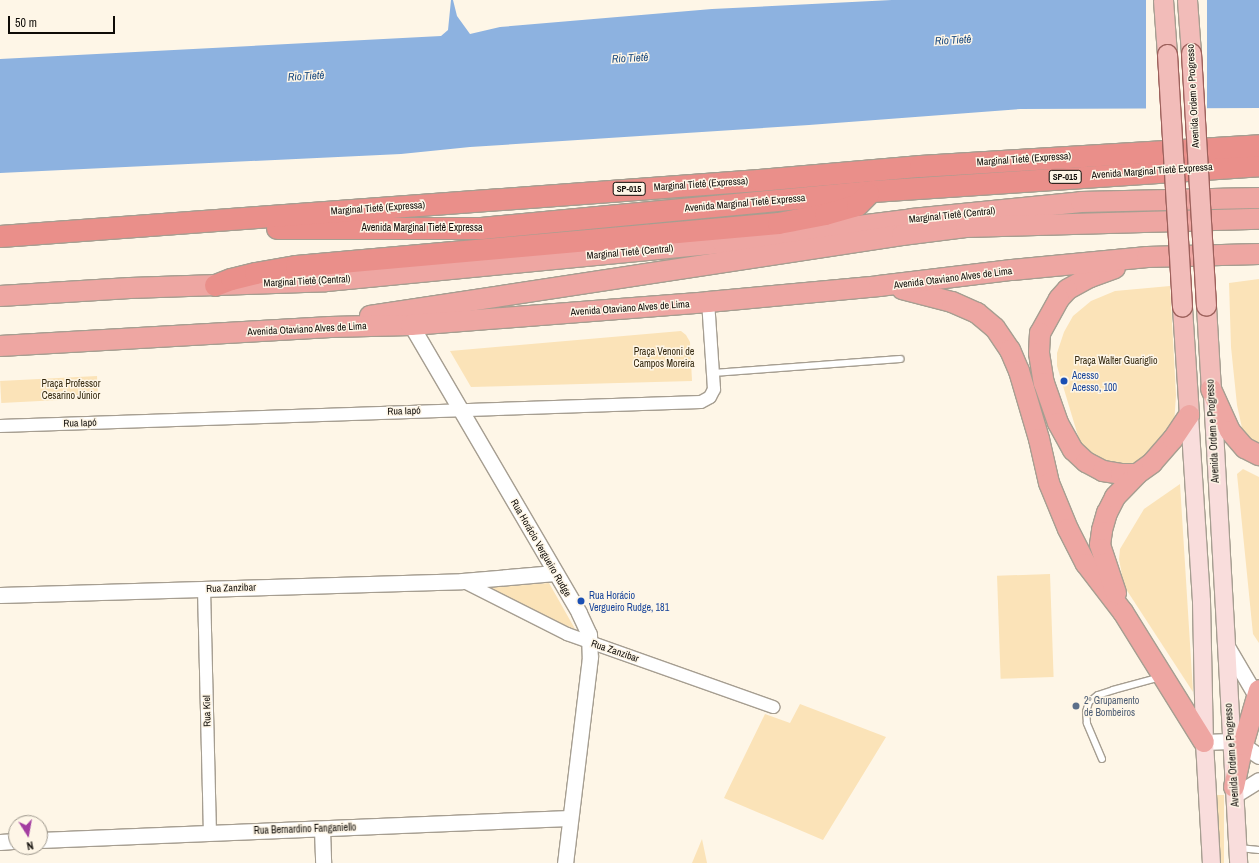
<!DOCTYPE html>
<meta charset="utf-8">
<style>
body{margin:0}
#map{position:relative;width:1259px;height:863px;overflow:hidden;background:#fef6e7;font-family:"Archivo Narrow",sans-serif}
div>[style]{position:absolute}
.green>*{inset:0;background:#fbe3b8;transform-origin:0 0}
.water>*{inset:0;background:#8db2e0}
.pier>*{inset:0;background:#fef6e7;transform-origin:0 0}
.roads{filter:drop-shadow(1px 0 #a69e91) drop-shadow(-1px 0 #a69e91) drop-shadow(0 1px #a69e91) drop-shadow(0 -1px #a69e91)}
.service>*{height:6px;margin:-3px;padding:0 3px;transform-origin:3px;border-radius:3px;background:#fff}
.minor>*{height:12px;margin:-6px;padding:0 6px;transform-origin:6px;border-radius:6px;background:#fff}
.tertiary>*{height:15px;margin:-7.5px;padding:0 7.5px;transform-origin:7.5px;border-radius:7.5px;background:#fff}
.secondary>*{height:17px;margin:-8.5px;padding:0 8.5px;transform-origin:8.5px;border-radius:8.5px;background:#f9dddc}
.primary>*{height:19px;margin:-9.5px;padding:0 9.5px;transform-origin:9.5px;border-radius:9.5px;background:#f2bcb9}
.trunk>*{height:20px;margin:-10px;padding:0 10px;transform-origin:10px;border-radius:10px;background:#eea6a2}
.motorway>*{height:21px;margin:-10.5px;padding:0 10.5px;transform-origin:10.5px;border-radius:10.5px;background:#ea8f8a}
.bridges{filter:drop-shadow(1px 0 #9d615c) drop-shadow(-1px 0 #9d615c) drop-shadow(0 1px #9d615c) drop-shadow(0 -1px #9d615c)}
.primary-bridge>*{height:19px;margin:-9.5px;padding:0 9.5px;transform-origin:9.5px;border-radius:9.5px;background:#f2bcb9}
.dots>*{width:11px;height:11px;translate:-50% -50%;box-sizing:border-box;border:2px solid #fef6e7;border-radius:50%}
span{translate:-50% -50%;white-space:nowrap;text-align:center;line-height:1.15;-webkit-text-stroke:3px #fef6e7;paint-order:stroke}
.shield-label span{padding:1px 3px;background:#fef6e7;border:1px solid;border-radius:3px;-webkit-text-stroke-width:0}
.shield-label{font-size:9px;color:#0e0b07;font-weight:700}
.street-label{font-size:10px;color:#0e0b07}
.park-label{font-size:10px;color:#34280e}
.transit-label{font-size:10px;color:#164399}
.left{translate:0 -50%;text-align:left}
.service-label{font-size:10px;color:#4e5e75}
.water-label{font-size:11px;color:#13457d;font-style:italic}
.north{position:absolute;left:8px;top:815px;width:40px;height:40px;box-sizing:border-box;background:#fef6e7;border:1px solid #9e988d;border-radius:50%;rotate:169deg;font-size:11px;font-weight:700;line-height:16px;text-align:center;color:#0e0b07}
.north::after{content:'';display:block;margin:auto;width:14px;height:18px;background:#a33da1;clip-path:polygon(50% 0,100% 100%,50% 72%,0 100%)}
.scale{position:absolute;left:8px;top:16px;width:107px;height:18px;box-sizing:border-box;border:2px solid #0e0b07;border-top:0;padding-left:5px;font-size:12px;line-height:14px;white-space:nowrap;color:#0e0b07;-webkit-text-stroke:3px #fef6e7;paint-order:stroke}
</style>
<div id="map">
<div class="green">
<div style="clip-path:polygon(1259px 279px,1259px 447px,1254px 444px,1242px 428px,1237px 405px,1231px 347px,1229px 283px)"></div>
<div style="clip-path:polygon(1170px 286px,1176px 395px,1174px 425px,1152px 460px,1113px 469px,1081px 446px,1057px 366px,1057px 353px,1064px 332px,1073px 316px,1091px 301px,1115px 291px)"></div>
<div style="clip-path:polygon(681px 331px,686px 335px,690px 342px,692px 381px,471px 387px,450px 351px)"></div>
<div style="left:97px;top:376px;width:22px;height:97px;rotate:87deg"></div>
<div style="clip-path:polygon(1243px 469px,1259px 477px,1259px 643px,1253px 634px,1237px 474px)"></div>
<div style="clip-path:polygon(1180px 484px,1193px 692px,1124px 586px,1119px 559px,1120px 549px,1144px 509px)"></div>
<div style="left:1050px;top:574px;width:103px;height:53px;rotate:88deg"></div>
<div style="clip-path:polygon(549px 583px,575px 629px,525px 610px,487px 587px)"></div>
<div style="clip-path:polygon(800px 704px,886px 737px,823px 840px,724px 798px,765px 714px,790px 723px)"></div>
<div style="left:1217px;top:795px;width:7px;height:68px"></div>
<div style="clip-path:polygon(702px 839px,707px 863px,692px 863px)"></div>
</div>
<div class="water">
<div style="clip-path:polygon(451px 0,453px 0,457px 16px,470px 34px,500px 27px,712px 9px,892px 0,1259px 0,1259px 108px,1020px 109px,809px 125px,470px 147px,401px 154px,0 173px,0 59px,441px 36px,448px 30px)"></div>
</div>
<div class="pier">
<div style="left:1146px;top:0;width:61px;height:111px"></div>
</div>
<div class="roads">
<div class="service">
<div style="left:713px;top:373px;width:188px;rotate:-4.3deg"></div>
<div style="left:1102px;top:759px;width:39px;rotate:-113deg"></div>
<div style="left:1087px;top:723px;width:11px;rotate:-95deg"></div>
<div style="left:1086px;top:712px;width:10px;rotate:-73deg"></div>
<div style="left:1089px;top:702px;width:11px;rotate:-38deg"></div>
<div style="left:1098px;top:695px;width:16px;rotate:-18deg"></div>
<div style="left:1113px;top:690px;width:50px;rotate:-15.2deg"></div>
<div style="left:1239px;top:848px;width:20px;rotate:6deg"></div>
</div>
<div class="minor">
<div style="left:0;top:426px;width:701px;rotate:-1.96deg"></div>
<div style="left:701px;top:402px;width:10px;rotate:-29deg"></div>
<div style="left:710px;top:397px;width:9px;rotate:-63deg"></div>
<div style="left:714px;top:389px;width:87px;rotate:-93.9deg"></div>
<div style="left:462px;top:581px;width:118px;rotate:26.8deg"></div>
<div style="left:567px;top:634px;width:219px;rotate:19.5deg"></div>
<div style="left:204px;top:589px;width:244px;rotate:88.6deg"></div>
</div>
<div class="tertiary">
<div style="left:411px;top:325px;width:333px;rotate:59.7deg"></div>
<div style="left:579px;top:613px;width:23px;rotate:65deg"></div>
<div style="left:589px;top:634px;width:23px;rotate:88deg"></div>
<div style="left:590px;top:657px;width:208px;rotate:96.9deg"></div>
<div style="left:0;top:595px;width:462px;rotate:-1.7deg"></div>
<div style="left:462px;top:581px;width:93px;rotate:-4.9deg"></div>
<div style="left:1225px;top:643px;width:67px;rotate:59.6deg"></div>
<div style="left:1204px;top:742px;width:27px;rotate:-2deg"></div>
<div style="left:1231px;top:741px;width:13px;rotate:18deg"></div>
<div style="left:1243px;top:745px;width:19px;rotate:35deg"></div>
<div style="left:1235px;top:795px;width:28px;rotate:-32deg"></div>
<div style="left:322px;top:829px;width:34px;rotate:88deg"></div>
<div style="left:40px;top:840px;width:530px;rotate:-2.38deg"></div>
<div style="left:0;top:842px;width:16px;rotate:-4deg"></div>
</div>
<div class="secondary">
<div style="left:1212px;top:394px;width:470px;rotate:86.8deg"></div>
<div style="left:1189px;top:415px;width:186px;rotate:86.3deg"></div>
<div style="left:1201px;top:601px;width:141px;rotate:88.8deg"></div>
<div style="left:1204px;top:742px;width:121px;rotate:86.7deg"></div>
</div>
<div class="primary">
<div style="left:1163px;top:0;width:54px;rotate:85.8deg"></div>
<div style="left:1187px;top:0;width:53px;rotate:85.7deg"></div>
<div style="left:1206px;top:306px;width:83px;rotate:86.6deg"></div>
<div style="left:1182px;top:307px;width:108px;rotate:86.3deg"></div>
</div>
<div class="trunk">
<div style="left:1115px;top:268px;width:27px;rotate:160deg"></div>
<div style="left:1090px;top:277px;width:26px;rotate:151deg"></div>
<div style="left:1067px;top:290px;width:12px;rotate:132deg"></div>
<div style="left:1059px;top:299px;width:39px;rotate:119deg"></div>
<div style="left:1040px;top:333px;width:20px;rotate:93deg"></div>
<div style="left:1039px;top:353px;width:30px;rotate:81deg"></div>
<div style="left:1044px;top:383px;width:42px;rotate:70.7deg"></div>
<div style="left:1058px;top:423px;width:31px;rotate:61deg"></div>
<div style="left:1073px;top:450px;width:18px;rotate:43deg"></div>
<div style="left:1086px;top:462px;width:19px;rotate:28deg"></div>
<div style="left:1103px;top:471px;width:18px;rotate:9deg"></div>
<div style="left:1121px;top:474px;width:16px"></div>
<div style="left:902px;top:289px;width:52px;rotate:14.6deg"></div>
<div style="left:952px;top:302px;width:27px;rotate:24deg"></div>
<div style="left:977px;top:313px;width:23px;rotate:40deg"></div>
<div style="left:995px;top:328px;width:27px;rotate:56deg"></div>
<div style="left:1010px;top:350px;width:23px;rotate:67deg"></div>
<div style="left:1019px;top:371px;width:71px;rotate:73.6deg"></div>
<div style="left:1039px;top:439px;width:45px;rotate:77.2deg"></div>
<div style="left:1049px;top:483px;width:50px;rotate:67.6deg"></div>
<div style="left:1068px;top:529px;width:39px;rotate:63deg"></div>
<div style="left:1086px;top:564px;width:61px;rotate:52.4deg"></div>
<div style="left:1123px;top:612px;width:153px;rotate:58.1deg"></div>
<div style="left:0;top:296px;width:130px;rotate:-3.5deg"></div>
<div style="left:130px;top:288px;width:196px;rotate:-2deg"></div>
<div style="left:326px;top:281px;width:399px;rotate:-5.5deg"></div>
<div style="left:723px;top:243px;width:191px;rotate:-7.2deg"></div>
<div style="left:912px;top:219px;width:170px;rotate:-5.7deg"></div>
<div style="left:1081px;top:202px;width:178px;rotate:-1.3deg"></div>
<div style="left:370px;top:316px;width:538px;rotate:-8.66deg"></div>
<div style="left:902px;top:235px;width:64px;rotate:-7.1deg"></div>
<div style="left:966px;top:227px;width:293px;rotate:-1.6deg"></div>
<div style="left:0;top:346px;width:331px;rotate:-3.3deg"></div>
<div style="left:330px;top:327px;width:81px;rotate:-1.4deg"></div>
<div style="left:411px;top:325px;width:298px;rotate:-4.4deg"></div>
<div style="left:708px;top:302px;width:172px;rotate:-5.3deg"></div>
<div style="left:879px;top:286px;width:134px;rotate:-6.9deg"></div>
<div style="left:1012px;top:270px;width:136px;rotate:-5.5deg"></div>
<div style="left:1147px;top:257px;width:112px;rotate:-1.5deg"></div>
<div style="left:1211px;top:389px;width:46px;rotate:65.7deg"></div>
<div style="left:1230px;top:431px;width:23px;rotate:49deg"></div>
<div style="left:1245px;top:448px;width:16px;rotate:27deg"></div>
<div style="left:1116px;top:593px;width:51px;rotate:-108.4deg"></div>
<div style="left:1100px;top:545px;width:15px;rotate:-82deg"></div>
<div style="left:1102px;top:530px;width:18px;rotate:-74deg"></div>
<div style="left:1107px;top:513px;width:18px;rotate:-63deg"></div>
<div style="left:1115px;top:497px;width:32px;rotate:-46deg"></div>
<div style="left:1137px;top:474px;width:19px;rotate:-36deg"></div>
<div style="left:1152px;top:463px;width:32px;rotate:-49deg"></div>
<div style="left:1173px;top:439px;width:29px;rotate:-56deg"></div>
<div style="left:1234px;top:787px;width:43px;rotate:-77.9deg"></div>
<div style="left:1243px;top:745px;width:57px;rotate:-73.8deg"></div>
</div>
<div class="motorway">
<div style="left:277px;top:228px;width:204px"></div>
<div style="left:481px;top:228px;width:393px;rotate:-5.4deg"></div>
<div style="left:872px;top:191px;width:388px;rotate:-3.8deg"></div>
<div style="left:0;top:236px;width:761px;rotate:-4.22deg"></div>
<div style="left:759px;top:180px;width:162px;rotate:-5deg"></div>
<div style="left:920px;top:166px;width:340px;rotate:-3.5deg"></div>
<div style="left:215px;top:285px;width:17px;rotate:-21deg"></div>
<div style="left:231px;top:279px;width:25px;rotate:-14deg"></div>
<div style="left:255px;top:273px;width:42px;rotate:-9.7deg"></div>
<div style="left:296px;top:266px;width:484px;rotate:-5.1deg"></div>
<div style="left:778px;top:223px;width:48px;rotate:-10.8deg"></div>
<div style="left:825px;top:214px;width:33px;rotate:-16deg"></div>
<div style="left:857px;top:205px;width:16px;rotate:-45deg"></div>
</div>
</div>
<div class="bridges">
<div class="primary-bridge">
<div style="left:1191px;top:53px;width:253px;rotate:86.6deg"></div>
<div style="left:1167px;top:54px;width:253px;rotate:86.6deg"></div>
</div>
</div>
<div class="dots">
<div style="left:1064px;top:381px;background:#1a4fb4"></div>
<div style="left:581px;top:601px;background:#1a4fb4"></div>
<div style="left:1076px;top:706px;background:#5c6f8a"></div>
</div>
<div class="shield-label">
<span style="left:1065px;top:177px">SP-015</span>
<span style="left:629px;top:189px">SP-015</span>
</div>
<div class="street-label">
<span style="left:1193px;top:96px;rotate:-93deg">Avenida Ordem e Progresso</span>
<span style="left:1024px;top:159px;rotate:-4deg">Marginal Tietê (Expressa)</span>
<span style="left:1152px;top:171px;rotate:-4deg">Avenida Marginal Tietê Expressa</span>
<span style="left:701px;top:184px;rotate:-4deg">Marginal Tietê (Expressa)</span>
<span style="left:745px;top:203px;rotate:-5deg">Avenida Marginal Tietê Expressa</span>
<span style="left:378px;top:208px;rotate:-4deg">Marginal Tietê (Expressa)</span>
<span style="left:952px;top:215px;rotate:-6deg">Marginal Tietê (Central)</span>
<span style="left:422px;top:228px">Avenida Marginal Tietê Expressa</span>
<span style="left:630px;top:252px;rotate:-5deg">Marginal Tietê (Central)</span>
<span style="left:953px;top:278px;rotate:-7deg">Avenida Otaviano Alves de Lima</span>
<span style="left:307px;top:281px;rotate:-3deg">Marginal Tietê (Central)</span>
<span style="left:630px;top:308px;rotate:-4deg">Avenida Otaviano Alves de Lima</span>
<span style="left:307px;top:329px;rotate:-3deg">Avenida Otaviano Alves de Lima</span>
<span style="left:404px;top:411px;rotate:-2deg">Rua Iapó</span>
<span style="left:80px;top:423px;rotate:-2deg">Rua Iapó</span>
<span style="left:1213px;top:431px;rotate:-93deg">Avenida Ordem e Progresso</span>
<span style="left:541px;top:548px;rotate:60deg">Rua Horácio Vergueiro Rudge</span>
<span style="left:231px;top:588px;rotate:-2deg">Rua Zanzibar</span>
<span style="left:615px;top:651px;rotate:19deg">Rua Zanzibar</span>
<span style="left:207px;top:711px;rotate:-91deg">Rua Kiel</span>
<span style="left:1232px;top:755px;rotate:-94deg">Avenida Ordem e Progresso</span>
<span style="left:305px;top:829px;rotate:-2deg">Rua Bernardino Fanganiello</span>
</div>
<div class="park-label">
<span style="left:664px;top:357px">Praça Venoni de<br>Campos Moreira</span>
<span style="left:1116px;top:361px">Praça Walter Guariglio</span>
<span style="left:71px;top:389px">Praça Professor<br>Cesarino Júnior</span>
</div>
<div class="transit-label">
<span class="left" style="left:1072px;top:381px">Acesso<br>Acesso, 100</span>
<span class="left" style="left:589px;top:601px">Rua Horácio<br>Vergueiro Rudge, 181</span>
</div>
<div class="service-label">
<span class="left" style="left:1084px;top:706px">2º Grupamento<br>de Bombeiros</span>
</div>
<div class="water-label">
<span style="left:953px;top:40px;rotate:-3deg">Rio Tietê</span>
<span style="left:630px;top:58px;rotate:-3deg">Rio Tietê</span>
<span style="left:306px;top:76px;rotate:-3deg">Rio Tietê</span>
</div>
<div class="north">N</div>
<div class="scale">50 m</div>
</div>
